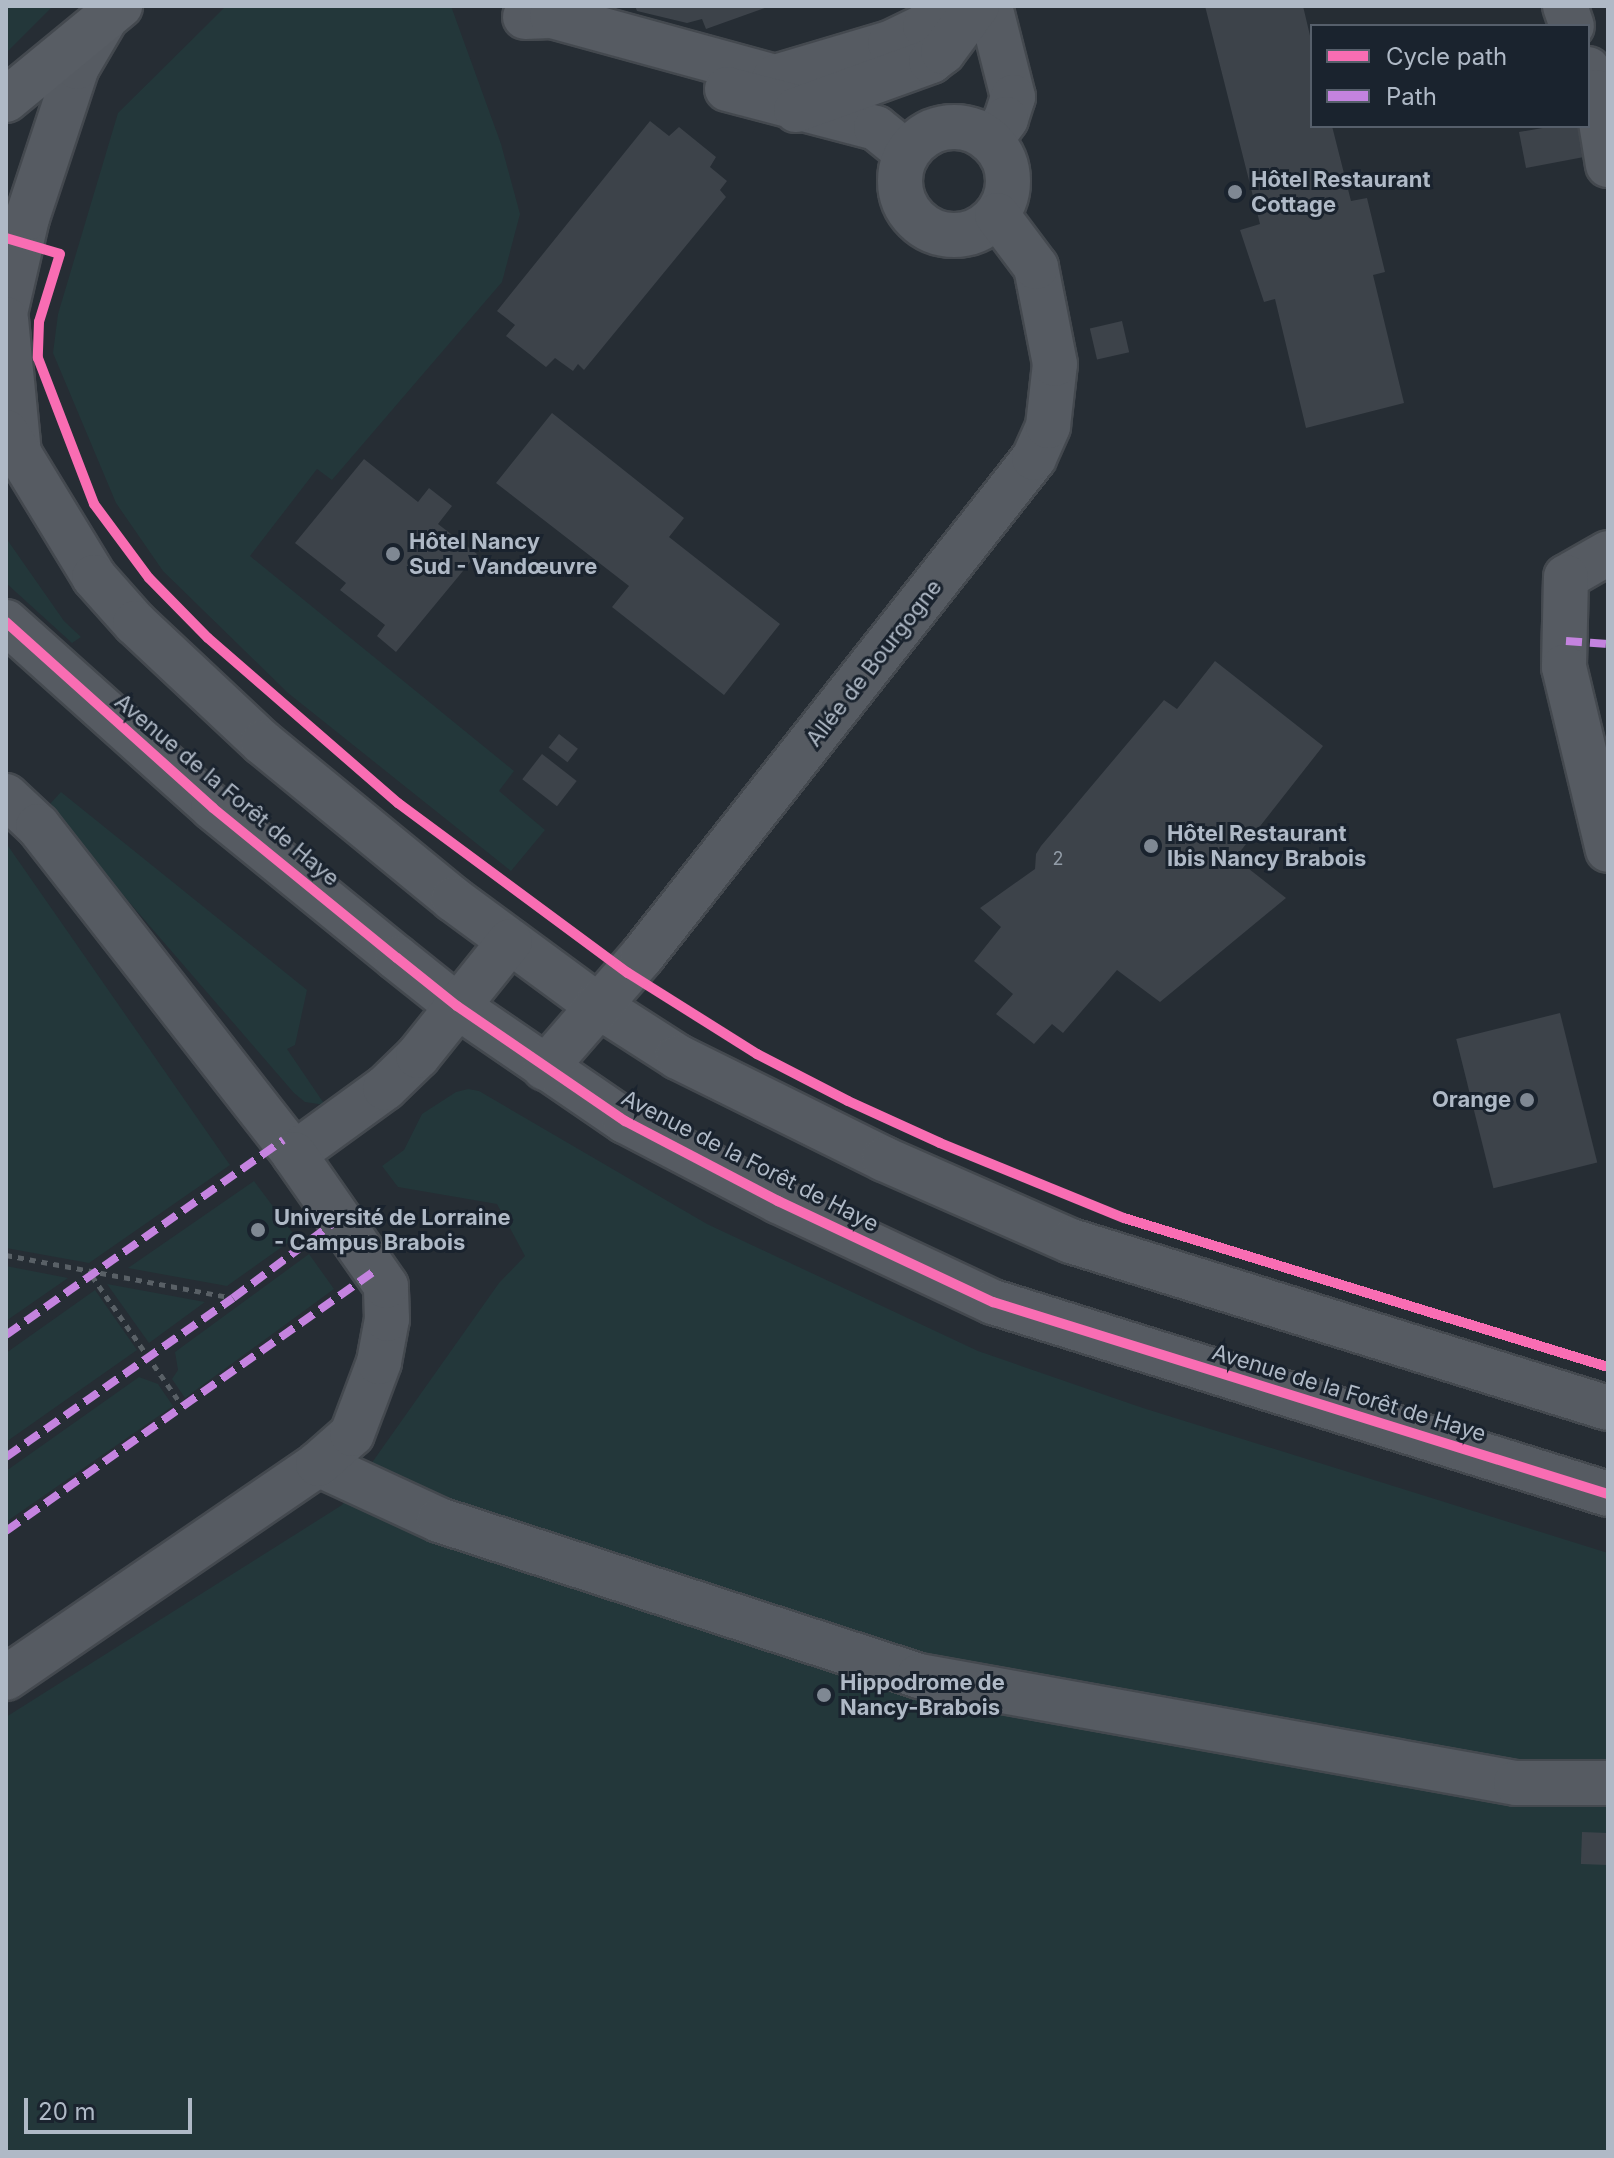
<!DOCTYPE html>
<meta charset="utf-8">
<style>
body{margin:0}
#map{position:relative;width:1614px;height:2158px;overflow:hidden;background:#262d34;font-family:Inter,sans-serif}
div>[style]{position:absolute}
.green>*{inset:0;background:#23373a}
.building>*{inset:0;background:#3d434a;transform-origin:0 0}
.path>*{height:5px;margin-top:-2.5px;transform-origin:0;background:repeating-linear-gradient(90deg,#596066 0 6px,transparent 0 12px)}
.roads{filter:drop-shadow(2px 0 #44494f) drop-shadow(-2px 0 #44494f) drop-shadow(0 2px #44494f) drop-shadow(0 -2px #44494f)}
.minor>*{height:44px;margin:-22px;padding:0 22px;transform-origin:22px;border-radius:22px;background:#565b62}
.minor>.ring{margin:-22px;padding:0;box-sizing:content-box;background:none;border:44px solid #565b62;border-radius:50%}
.major>*{height:44px;margin:-22px;padding:0 22px;transform-origin:22px;border-radius:22px;background:#585d64}
.quiet>*{height:8px;margin-top:-4px;transform-origin:0;background:repeating-linear-gradient(90deg,#c483df 0 16px,transparent 0 24px)}
.cycleway>*{height:10px;margin:-5px;padding:0 5px;transform-origin:5px;border-radius:5px;background:#f96db3}
.dots>*{width:22px;height:22px;translate:-50% -50%;box-sizing:border-box;border:4px solid #1a232e;border-radius:50%}
span{translate:-50% -50%;white-space:nowrap;text-align:center;line-height:1.15;-webkit-text-stroke:6px #1a232e;paint-order:stroke}
.number-label{font-size:18px;color:#929ca7}
.number-label span{-webkit-text-stroke-width:0}
.poi-label{font-size:22px;color:#afb9c6;font-weight:700}
.left{translate:0 -50%;text-align:left}
.right{translate:-100% -50%;text-align:right}
.street-label{font-size:22px;color:#afb9c6}
.frame{position:absolute;inset:0;border:8px solid #afb9c6;pointer-events:none}
.legend{position:absolute;left:1310px;top:24px;width:280px;height:104px;box-sizing:border-box;background:#1a232e;border:2px solid #565f6b;margin:0;padding:10px 14px;list-style:none;font-size:24px;color:#afb9c6}
.legend li{display:flex;align-items:center;gap:16px;height:40px}
.legend b{width:40px;border:2px solid #565f6b}
.scale{position:absolute;left:24px;top:2098px;width:168px;height:36px;box-sizing:border-box;border:4px solid #afb9c6;border-top:0;padding-left:10px;font-size:24px;line-height:28px;white-space:nowrap;color:#afb9c6;-webkit-text-stroke:6px #1a232e;paint-order:stroke}
</style>
<div id="map">
<div class="green">
<div style="clip-path:polygon(6px 6px,53px 6px,6px 53px)"></div>
<div style="clip-path:polygon(226px 6px,451px 6px,501px 144px,520px 214px,502px 282px,332px 480px,317px 469px,250px 556px,514px 771px,499px 791px,545px 830px,511px 871px,288px 693px,163px 571px,116px 503px,53px 353px,58px 314px,118px 113px)"></div>
<div style="clip-path:polygon(6px 538px,64px 621px,81px 637px,72px 643px,6px 583px)"></div>
<div style="clip-path:polygon(61px 792px,307px 990px,295px 1045px,287px 1049px,325px 1105px,305px 1102px,294px 1093px,47px 807px)"></div>
<div style="clip-path:polygon(6px 843px,230px 1165px,89px 1263px,6px 1248px)"></div>
<div style="clip-path:polygon(468px 1089px,479px 1091px,707px 1224px,978px 1351px,1143px 1408px,1608px 1553px,1608px 2152px,6px 2152px,6px 1717px,342px 1505px,499px 1283px,525px 1256px,497px 1204px,398px 1187px,382px 1166px,404px 1150px,422px 1114px,456px 1092px)"></div>
<div style="clip-path:polygon(254px 1181px,296px 1237px,227px 1286px,128px 1268px)"></div>
<div style="clip-path:polygon(309px 1254px,334px 1289px,185px 1398px,172px 1379px,178px 1370px,175px 1352px)"></div>
<div style="clip-path:polygon(6px 1266px,68px 1278px,6px 1321px)"></div>
<div style="clip-path:polygon(107px 1284px,205px 1302px,149px 1343px)"></div>
<div style="clip-path:polygon(95px 1290px,137px 1350px,6px 1442px,6px 1353px)"></div>
<div style="clip-path:polygon(139px 1377px,158px 1384px,173px 1406px,6px 1522px,6px 1471px)"></div>
</div>
<div class="building">
<div style="clip-path:polygon(635px 6px,770px 6px,706px 29px,702px 19px,687px 23px,637px 11px)"></div>
<div style="clip-path:polygon(1205px 6px,1303px 6px,1312px 44px,1312px 126px,1332px 126px,1351px 201px,1367px 198px,1385px 272px,1373px 275px,1404px 403px,1306px 428px,1275px 299px,1264px 302px,1240px 230px,1260px 224px)"></div>
<div style="clip-path:polygon(650px 121px,669px 136px,679px 127px,716px 157px,710px 167px,727px 181px,720px 190px,726px 197px,584px 370px,578px 364px,573px 371px,555px 358px,546px 367px,506px 336px,515px 325px,497px 311px)"></div>
<div style="clip-path:polygon(1554px 126px,1578px 126px,1584px 157px,1526px 168px,1519px 132px)"></div>
<div style="left:1122px;top:321px;width:32px;height:33px;rotate:77deg"></div>
<div style="clip-path:polygon(552px 413px,684px 518px,669px 537px,780px 624px,724px 695px,612px 607px,629px 586px,496px 483px)"></div>
<div style="clip-path:polygon(364px 459px,418px 502px,429px 488px,452px 506px,438px 524px,477px 554px,396px 652px,377px 636px,385px 625px,340px 590px,346px 583px,295px 543px)"></div>
<div style="clip-path:polygon(1215px 661px,1323px 746px,1235px 858px,1286px 898px,1160px 1002px,1117px 970px,1063px 1033px,1052px 1024px,1034px 1044px,996px 1014px,1013px 994px,974px 961px,1001px 927px,980px 908px,1035px 869px,1036px 854px,1041px 846px,1164px 700px,1177px 709px)"></div>
<div style="left:559px;top:734px;width:24px;height:17px;rotate:38deg"></div>
<div style="left:542px;top:754px;width:44px;height:32px;rotate:38deg"></div>
<div style="left:1560px;top:1013px;width:154px;height:107px;rotate:76deg"></div>
<div style="left:1582px;top:1832px;width:26px;height:32px;rotate:2deg"></div>
</div>
<div class="path">
<div style="left:6px;top:1255px;width:231px;rotate:10.7deg"></div>
<div style="left:92px;top:1276px;width:152px;rotate:55.2deg"></div>
</div>
<div class="roads">
<div class="minor">
<div style="left:990px;top:6px;width:94px;rotate:75.8deg"></div>
<div style="left:1013px;top:97px;width:23px;rotate:108deg"></div>
<div style="left:1006px;top:119px;width:27px;rotate:126deg"></div>
<div style="left:1565px;top:6px;width:21px;rotate:71deg"></div>
<div style="left:525px;top:17px;width:27px;rotate:-2deg"></div>
<div style="left:552px;top:16px;width:231px;rotate:15.3deg"></div>
<div style="left:775px;top:77px;width:120px;rotate:-16.5deg"></div>
<div style="left:890px;top:43px;width:39px;rotate:-26deg"></div>
<div style="left:925px;top:26px;width:27px;rotate:-48deg"></div>
<div style="left:1588px;top:69px;width:24px;rotate:71deg"></div>
<div style="left:1596px;top:92px;width:74px;rotate:80.7deg"></div>
<div style="left:727px;top:89px;width:154px;rotate:14.7deg"></div>
<div style="left:876px;top:128px;width:40px;rotate:39deg"></div>
<div style="left:796px;top:110px;width:144px;rotate:-19.9deg"></div>
<div style="left:931px;top:61px;width:15px;rotate:-37deg"></div>
<div style="left:943px;top:52px;width:57px;rotate:-53.5deg"></div>
<div class="ring" style="left:900px;top:127px;width:64px;height:64px"></div>
<div style="left:6px;top:309px;width:93px;rotate:-77deg"></div>
<div style="left:27px;top:218px;width:159px;rotate:-71.7deg"></div>
<div style="left:77px;top:67px;width:53px;rotate:-59.6deg"></div>
<div style="left:6px;top:319px;width:137px;rotate:84.5deg"></div>
<div style="left:6px;top:432px;width:170px;rotate:58.7deg"></div>
<div style="left:94px;top:577px;width:62px;rotate:48.3deg"></div>
<div style="left:135px;top:623px;width:175px;rotate:43.2deg"></div>
<div style="left:263px;top:743px;width:246px;rotate:39.4deg"></div>
<div style="left:453px;top:899px;width:179px;rotate:36.4deg"></div>
<div style="left:597px;top:1005px;width:96px;rotate:32.7deg"></div>
<div style="left:678px;top:1057px;width:230px;rotate:26.3deg"></div>
<div style="left:884px;top:1159px;width:204px;rotate:23.7deg"></div>
<div style="left:1071px;top:1241px;width:562px;rotate:17.28deg"></div>
<div style="left:1608px;top:553px;width:48px;rotate:150.3deg"></div>
<div style="left:1566px;top:577px;width:90px;rotate:91.3deg"></div>
<div style="left:1564px;top:667px;width:188px;rotate:76.5deg"></div>
<div style="left:6px;top:622px;width:278px;rotate:41.9deg"></div>
<div style="left:213px;top:808px;width:237px;rotate:39.2deg"></div>
<div style="left:397px;top:958px;width:77px;rotate:38.7deg"></div>
<div style="left:457px;top:1006px;width:204px;rotate:34.4deg"></div>
<div style="left:625px;top:1121px;width:173px;rotate:27.6deg"></div>
<div style="left:778px;top:1201px;width:238px;rotate:25.2deg"></div>
<div style="left:993px;top:1302px;width:644px;rotate:17.34deg"></div>
<div style="left:6px;top:796px;width:44px;rotate:43.2deg"></div>
<div style="left:38px;top:826px;width:416px;rotate:52deg"></div>
<div style="left:294px;top:1154px;width:112px;rotate:-36deg"></div>
<div style="left:385px;top:1088px;width:46px;rotate:-44.1deg"></div>
<div style="left:418px;top:1056px;width:147px;rotate:-51.3deg"></div>
<div style="left:545px;top:1068px;width:148px;rotate:-49.1deg"></div>
<div style="left:642px;top:956px;width:634px;rotate:-51.79deg"></div>
<div style="left:1034px;top:458px;width:35px;rotate:-66deg"></div>
<div style="left:1048px;top:426px;width:62px;rotate:-83.6deg"></div>
<div style="left:1055px;top:364px;width:99px;rotate:-101.1deg"></div>
<div style="left:1036px;top:267px;width:65px;rotate:-126.9deg"></div>
<div style="left:318px;top:1464px;width:133px;rotate:24.8deg"></div>
<div style="left:439px;top:1520px;width:505px;rotate:18deg"></div>
<div style="left:919px;top:1676px;width:607px;rotate:10.16deg"></div>
<div style="left:1516px;top:1783px;width:92px"></div>
<div style="left:6px;top:1678px;width:378px;rotate:-34.4deg"></div>
<div style="left:318px;top:1464px;width:45px;rotate:-41.4deg"></div>
<div style="left:352px;top:1434px;width:77px;rotate:-69.4deg"></div>
<div style="left:379px;top:1362px;width:44px;rotate:-79.5deg"></div>
<div style="left:387px;top:1319px;width:33px;rotate:-92deg"></div>
<div style="left:386px;top:1286px;width:161px;rotate:-124.9deg"></div>
</div>
<div class="major">
<div style="left:6px;top:100px;width:148px;rotate:-39.5deg"></div>
</div>
</div>
<div class="quiet">
<div style="left:1566px;top:641px;width:42px;rotate:4.1deg"></div>
<div style="left:6px;top:1335px;width:339px;rotate:-35.1deg"></div>
<div style="left:6px;top:1457px;width:277px;rotate:-35deg"></div>
<div style="left:233px;top:1298px;width:134px;rotate:-36.8deg"></div>
<div style="left:6px;top:1531px;width:453px;rotate:-35.2deg"></div>
</div>
<div class="cycleway">
<div style="left:6px;top:238px;width:56px;rotate:16.5deg"></div>
<div style="left:60px;top:254px;width:71px;rotate:107.2deg"></div>
<div style="left:39px;top:322px;width:36px;rotate:92deg"></div>
<div style="left:38px;top:358px;width:156px;rotate:69deg"></div>
<div style="left:94px;top:504px;width:92px;rotate:53.4deg"></div>
<div style="left:149px;top:578px;width:84px;rotate:45.5deg"></div>
<div style="left:208px;top:638px;width:252px;rotate:41deg"></div>
<div style="left:398px;top:803px;width:286px;rotate:36.5deg"></div>
<div style="left:628px;top:973px;width:152px;rotate:32.1deg"></div>
<div style="left:757px;top:1054px;width:102px;rotate:27.3deg"></div>
<div style="left:848px;top:1101px;width:101px;rotate:24.5deg"></div>
<div style="left:940px;top:1143px;width:199px;rotate:22.2deg"></div>
<div style="left:1124px;top:1218px;width:506px;rotate:17.11deg"></div>
<div style="left:6px;top:622px;width:278px;rotate:41.9deg"></div>
<div style="left:213px;top:808px;width:237px;rotate:39.2deg"></div>
<div style="left:397px;top:958px;width:77px;rotate:38.7deg"></div>
<div style="left:457px;top:1006px;width:204px;rotate:34.4deg"></div>
<div style="left:625px;top:1121px;width:173px;rotate:27.6deg"></div>
<div style="left:778px;top:1201px;width:238px;rotate:25.2deg"></div>
<div style="left:993px;top:1302px;width:644px;rotate:17.34deg"></div>
</div>
<div class="dots">
<div style="left:1235px;top:192px;background:#7f8893"></div>
<div style="left:393px;top:554px;background:#7f8893"></div>
<div style="left:1151px;top:846px;background:#7f8893"></div>
<div style="left:1527px;top:1100px;background:#7f8893"></div>
<div style="left:258px;top:1230px;background:#7f8893"></div>
<div style="left:824px;top:1695px;background:#7f8893"></div>
</div>
<div class="number-label">
<span style="left:1058px;top:859px">2</span>
</div>
<div class="poi-label">
<span class="left" style="left:1251px;top:192px">Hôtel Restaurant<br>Cottage</span>
<span class="left" style="left:409px;top:554px">Hôtel Nancy<br>Sud - Vandœuvre</span>
<span class="left" style="left:1167px;top:846px">Hôtel Restaurant<br>Ibis Nancy Brabois</span>
<span class="right" style="left:1511px;top:1100px">Orange</span>
<span class="left" style="left:274px;top:1230px">Université de Lorraine<br>- Campus Brabois</span>
<span class="left" style="left:840px;top:1695px">Hippodrome de<br>Nancy-Brabois</span>
</div>
<div class="street-label">
<span style="left:874px;top:663px;rotate:-52deg">Allée de Bourgogne</span>
<span style="left:227px;top:790px;rotate:40deg">Avenue de la Forêt de Haye</span>
<span style="left:750px;top:1161px;rotate:27deg">Avenue de la Forêt de Haye</span>
<span style="left:1349px;top:1393px;rotate:17deg">Avenue de la Forêt de Haye</span>
</div>
<div class="frame"></div>
<ul class="legend">
<li><b style="height:10px;background:#f96db3"></b>Cycle path</li>
<li><b style="height:10px;background:#c483df"></b>Path</li>
</ul>
<div class="scale">20 m</div>
</div>
